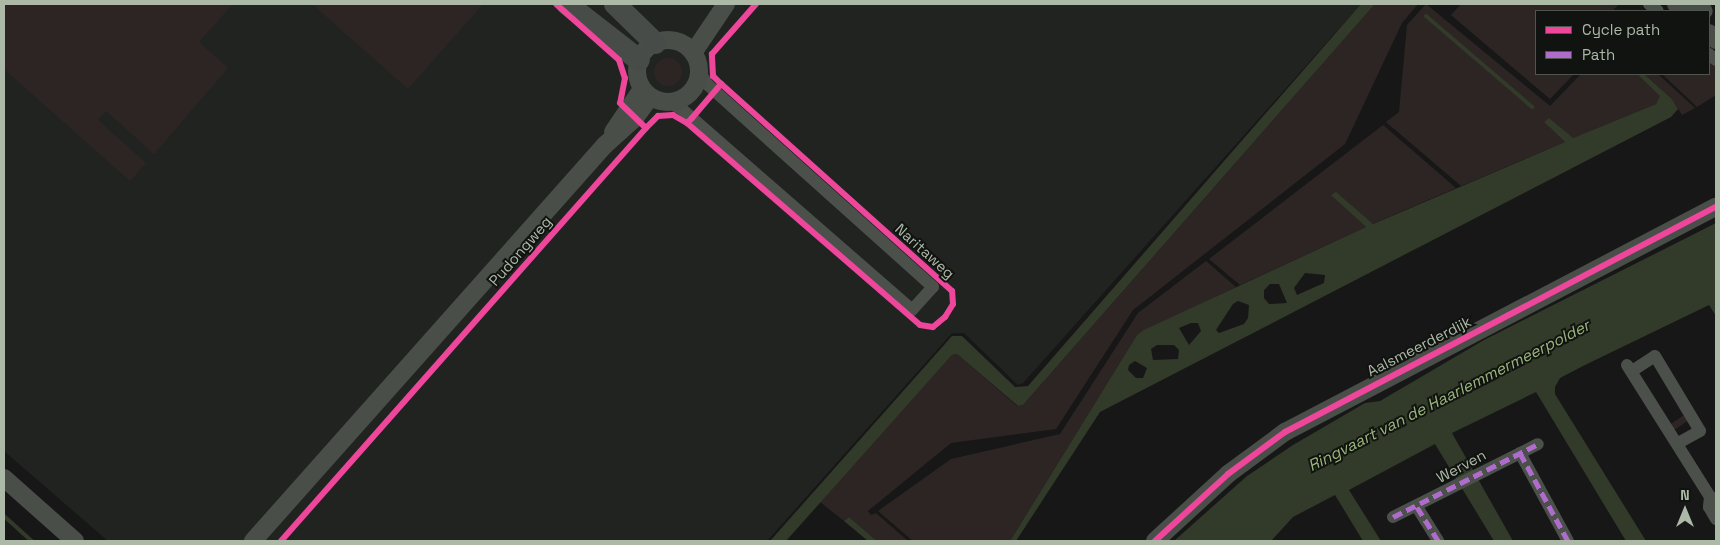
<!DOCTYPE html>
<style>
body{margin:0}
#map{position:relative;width:1720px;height:545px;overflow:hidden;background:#171717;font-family:"Space Grotesk",sans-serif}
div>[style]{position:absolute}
.built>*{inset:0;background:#212321}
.green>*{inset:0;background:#2d2523;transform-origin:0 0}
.round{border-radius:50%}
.water>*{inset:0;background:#323a29}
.stream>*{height:4px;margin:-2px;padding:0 2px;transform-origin:2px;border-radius:2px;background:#323a29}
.street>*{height:12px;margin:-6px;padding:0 6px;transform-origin:6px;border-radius:6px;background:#4c504a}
.secondary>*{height:18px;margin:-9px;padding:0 9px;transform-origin:9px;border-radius:9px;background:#4a4e49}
.secondary>.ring{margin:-9px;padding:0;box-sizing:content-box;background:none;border:18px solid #4a4e49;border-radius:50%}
.highway>*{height:22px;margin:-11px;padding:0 11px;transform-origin:11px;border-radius:11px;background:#484c48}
.quiet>*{height:5px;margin-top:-2.5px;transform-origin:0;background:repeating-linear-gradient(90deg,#b06ccc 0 10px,transparent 0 15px)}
.cycleway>*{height:6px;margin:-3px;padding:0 3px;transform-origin:3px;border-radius:3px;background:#ed469a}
span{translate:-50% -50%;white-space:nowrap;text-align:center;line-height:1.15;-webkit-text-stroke:4px #111311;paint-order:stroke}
.street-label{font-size:15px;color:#acb9a7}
.water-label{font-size:16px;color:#9ab67b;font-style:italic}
.frame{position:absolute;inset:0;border:5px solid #acb9a7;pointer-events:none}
.legend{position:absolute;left:1535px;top:10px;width:175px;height:65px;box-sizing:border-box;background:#111311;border:1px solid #4f554d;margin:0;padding:6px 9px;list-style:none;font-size:15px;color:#acb9a7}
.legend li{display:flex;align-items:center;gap:10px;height:25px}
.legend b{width:25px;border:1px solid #4f554d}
.north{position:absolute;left:1660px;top:485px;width:50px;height:50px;-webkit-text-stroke:4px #111311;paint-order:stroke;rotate:0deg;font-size:14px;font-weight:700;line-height:20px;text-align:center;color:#acb9a7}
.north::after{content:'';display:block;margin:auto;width:18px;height:22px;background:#acb9a7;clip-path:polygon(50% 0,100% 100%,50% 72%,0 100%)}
</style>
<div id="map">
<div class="built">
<div style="clip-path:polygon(4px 4px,1361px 4px,1023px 383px,1018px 385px,964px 333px,952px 333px,767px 541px,108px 541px,4px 451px)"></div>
</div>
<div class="green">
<div style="clip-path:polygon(4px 4px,233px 4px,199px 42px,228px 68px,154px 154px,106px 111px,98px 120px,146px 163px,130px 181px,4px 69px)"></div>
<div style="clip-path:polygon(312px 4px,483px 4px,408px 89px)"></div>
<div style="clip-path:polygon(1375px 4px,1418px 4px,1402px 23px,1345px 144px,1133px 310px,1056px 429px,951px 443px,868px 511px,871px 515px,876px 513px,908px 541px,877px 541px,849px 517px,844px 521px,820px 502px,952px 355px,957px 354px,1017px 406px,1023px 405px)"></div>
<div style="clip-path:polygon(1426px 4px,1550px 106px,1581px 74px,1637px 74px,1661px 96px,1656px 104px,1573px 138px,1544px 122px,1565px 142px,1461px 186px,1386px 122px,1399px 112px,1407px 25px)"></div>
<div style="clip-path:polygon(1461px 4px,1619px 4px,1612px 11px,1536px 11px,1536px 74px,1574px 74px,1550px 99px,1451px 15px)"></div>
<div class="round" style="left:654px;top:58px;width:28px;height:28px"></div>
<div style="clip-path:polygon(1709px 60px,1716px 66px,1716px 95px,1697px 107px,1662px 74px,1709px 74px)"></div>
<div style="clip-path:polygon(1644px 74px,1658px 74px,1695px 108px,1682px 115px,1672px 99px)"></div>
<div style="clip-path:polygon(1383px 125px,1456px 188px,1372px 224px,1332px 195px,1366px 227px,1240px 285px,1209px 259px)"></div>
<div style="clip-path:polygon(1206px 261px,1236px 287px,1137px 335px,1010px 541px,913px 541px,878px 511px,951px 459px,1060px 434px,1138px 313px)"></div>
<div style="left:1684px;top:415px;width:7px;height:17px;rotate:56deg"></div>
</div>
<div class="water">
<div style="clip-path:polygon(1361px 4px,1375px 4px,1023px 405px,1018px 406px,957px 354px,952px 355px,786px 541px,770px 541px,952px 336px,962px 336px,1015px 387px,1028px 386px)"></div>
<div style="clip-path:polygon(evenodd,1637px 74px,1644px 74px,1672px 99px,1678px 109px,1671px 117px,1100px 412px,1016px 541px,1010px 541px,1137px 335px,1144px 330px,1366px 227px,1331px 195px,1336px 192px,1373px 224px,1565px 142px,1544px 122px,1549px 118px,1573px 138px,1656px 104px,1660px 96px,1637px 74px,1305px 273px,1325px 275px,1324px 283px,1297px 295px,1294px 288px,1305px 273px,1637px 74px,1270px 284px,1279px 284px,1287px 303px,1269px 304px,1264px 298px,1264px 290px,1270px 284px,1637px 74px,1238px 301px,1249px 305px,1248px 318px,1244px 324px,1219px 333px,1216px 330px,1233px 304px,1238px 301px,1637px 74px,1191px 323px,1198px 323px,1201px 331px,1189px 345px,1179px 328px,1191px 323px,1637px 74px,1157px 345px,1174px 345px,1179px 350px,1178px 359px,1153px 360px,1151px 349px,1157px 345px,1637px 74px,1135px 361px,1147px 368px,1143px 378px,1136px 378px,1128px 370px,1129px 365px,1135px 361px)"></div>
<div style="clip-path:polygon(1716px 223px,1716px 316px,1709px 305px,1585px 365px,1560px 378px,1555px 387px,1555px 394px,1646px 541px,1626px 541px,1536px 392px,1452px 433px,1513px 541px,1494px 541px,1435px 444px,1349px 490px,1381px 541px,1363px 541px,1335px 495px,1293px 517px,1271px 541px,1174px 541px,1247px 476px,1293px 445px,1365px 403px,1380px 401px,1484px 340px)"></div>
<div style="clip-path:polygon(849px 517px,877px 541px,868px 541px,844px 521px)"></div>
</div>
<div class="stream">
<div style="left:1426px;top:16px;width:140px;rotate:40.6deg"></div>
<div style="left:4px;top:516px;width:38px;rotate:42deg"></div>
</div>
<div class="street">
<div style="left:1649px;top:4px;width:11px;rotate:38deg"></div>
<div style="left:1709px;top:54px;width:9px;rotate:41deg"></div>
<div style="left:669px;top:102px;width:16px;rotate:30deg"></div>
<div style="left:683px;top:110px;width:304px;rotate:41.1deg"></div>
<div style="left:912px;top:310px;width:31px;rotate:-48deg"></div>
<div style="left:933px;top:287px;width:302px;rotate:-138.1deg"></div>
<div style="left:708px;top:85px;width:17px;rotate:-123deg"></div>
<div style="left:1627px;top:365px;width:156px;rotate:57.8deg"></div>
<div style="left:1710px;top:497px;width:6px;rotate:18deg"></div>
<div style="left:1632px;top:371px;width:27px;rotate:-33deg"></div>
<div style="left:1655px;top:356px;width:87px;rotate:59deg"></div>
<div style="left:1700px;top:431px;width:26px;rotate:151deg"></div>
<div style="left:1520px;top:453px;width:100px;rotate:61.4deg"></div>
<div style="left:1710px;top:497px;width:10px;rotate:96deg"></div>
<div style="left:1709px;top:507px;width:14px;rotate:60deg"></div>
<div style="left:1417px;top:507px;width:40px;rotate:58deg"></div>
<div style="left:1393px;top:517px;width:162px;rotate:-26.7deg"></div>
</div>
<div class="secondary">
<div style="left:1676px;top:4px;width:11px;rotate:41deg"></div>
<div style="left:1695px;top:4px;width:11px;rotate:38deg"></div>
<div style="left:1709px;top:33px;width:10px;rotate:45deg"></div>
<div class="ring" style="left:637px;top:40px;width:44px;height:44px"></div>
<div style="left:693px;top:53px;width:59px;rotate:-56deg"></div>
<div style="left:613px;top:132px;width:52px;rotate:-56deg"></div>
<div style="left:4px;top:478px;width:95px;rotate:41.6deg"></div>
<div style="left:253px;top:541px;width:530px;rotate:-48.37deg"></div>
<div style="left:605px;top:145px;width:40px;rotate:-42deg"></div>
<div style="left:635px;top:118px;width:26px;rotate:-54deg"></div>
<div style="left:1155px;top:541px;width:99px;rotate:-42.5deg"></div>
<div style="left:1228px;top:474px;width:71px;rotate:-36.4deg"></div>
<div style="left:1285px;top:432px;width:486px;rotate:-27.6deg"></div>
</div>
<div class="highway">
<div style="left:567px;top:4px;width:91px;rotate:37.9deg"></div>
<div style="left:615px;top:4px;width:56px;rotate:44.3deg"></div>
</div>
<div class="quiet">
<div style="left:1520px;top:453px;width:100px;rotate:61.4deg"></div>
<div style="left:1417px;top:507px;width:40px;rotate:58deg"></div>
<div style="left:1393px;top:517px;width:162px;rotate:-26.7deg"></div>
</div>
<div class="cycleway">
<div style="left:556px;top:4px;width:84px;rotate:41.6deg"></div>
<div style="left:619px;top:60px;width:19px;rotate:72deg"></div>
<div style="left:625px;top:78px;width:25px;rotate:101deg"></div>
<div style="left:620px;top:103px;width:36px;rotate:44deg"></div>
<div style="left:687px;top:123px;width:308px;rotate:40.9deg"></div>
<div style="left:920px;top:325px;width:13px;rotate:9deg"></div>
<div style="left:933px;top:327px;width:16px;rotate:-40deg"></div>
<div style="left:945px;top:317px;width:15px;rotate:-58deg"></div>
<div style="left:953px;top:304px;width:13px;rotate:-94deg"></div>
<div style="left:952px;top:291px;width:310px;rotate:-138.1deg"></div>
<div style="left:281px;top:541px;width:551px;rotate:-48.53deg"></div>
<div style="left:646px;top:128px;width:17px;rotate:-45deg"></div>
<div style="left:658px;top:116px;width:15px;rotate:-4deg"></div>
<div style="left:673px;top:115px;width:16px;rotate:30deg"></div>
<div style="left:687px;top:123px;width:7px;rotate:-45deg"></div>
<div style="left:692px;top:118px;width:45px;rotate:-49.5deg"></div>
<div style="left:721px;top:84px;width:11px;rotate:-135deg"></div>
<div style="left:713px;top:76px;width:22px;rotate:-93deg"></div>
<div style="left:712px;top:54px;width:67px;rotate:-48.7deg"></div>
<div style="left:1155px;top:541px;width:99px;rotate:-42.5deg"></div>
<div style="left:1228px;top:474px;width:71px;rotate:-36.4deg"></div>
<div style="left:1285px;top:432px;width:486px;rotate:-27.6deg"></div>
</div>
<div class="street-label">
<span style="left:520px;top:251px;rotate:-49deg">Pudongweg</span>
<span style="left:925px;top:251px;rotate:42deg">Naritaweg</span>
<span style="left:1419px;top:346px;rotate:-27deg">Aalsmeerderdijk</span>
<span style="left:1461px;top:466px;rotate:-28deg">Werven</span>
</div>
<div class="water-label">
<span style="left:1449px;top:396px;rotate:-27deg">Ringvaart van de Haarlemmermeerpolder</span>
</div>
<div class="frame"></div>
<ul class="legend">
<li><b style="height:6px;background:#ed469a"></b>Cycle path</li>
<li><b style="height:6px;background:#b06ccc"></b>Path</li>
</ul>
<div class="north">N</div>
</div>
